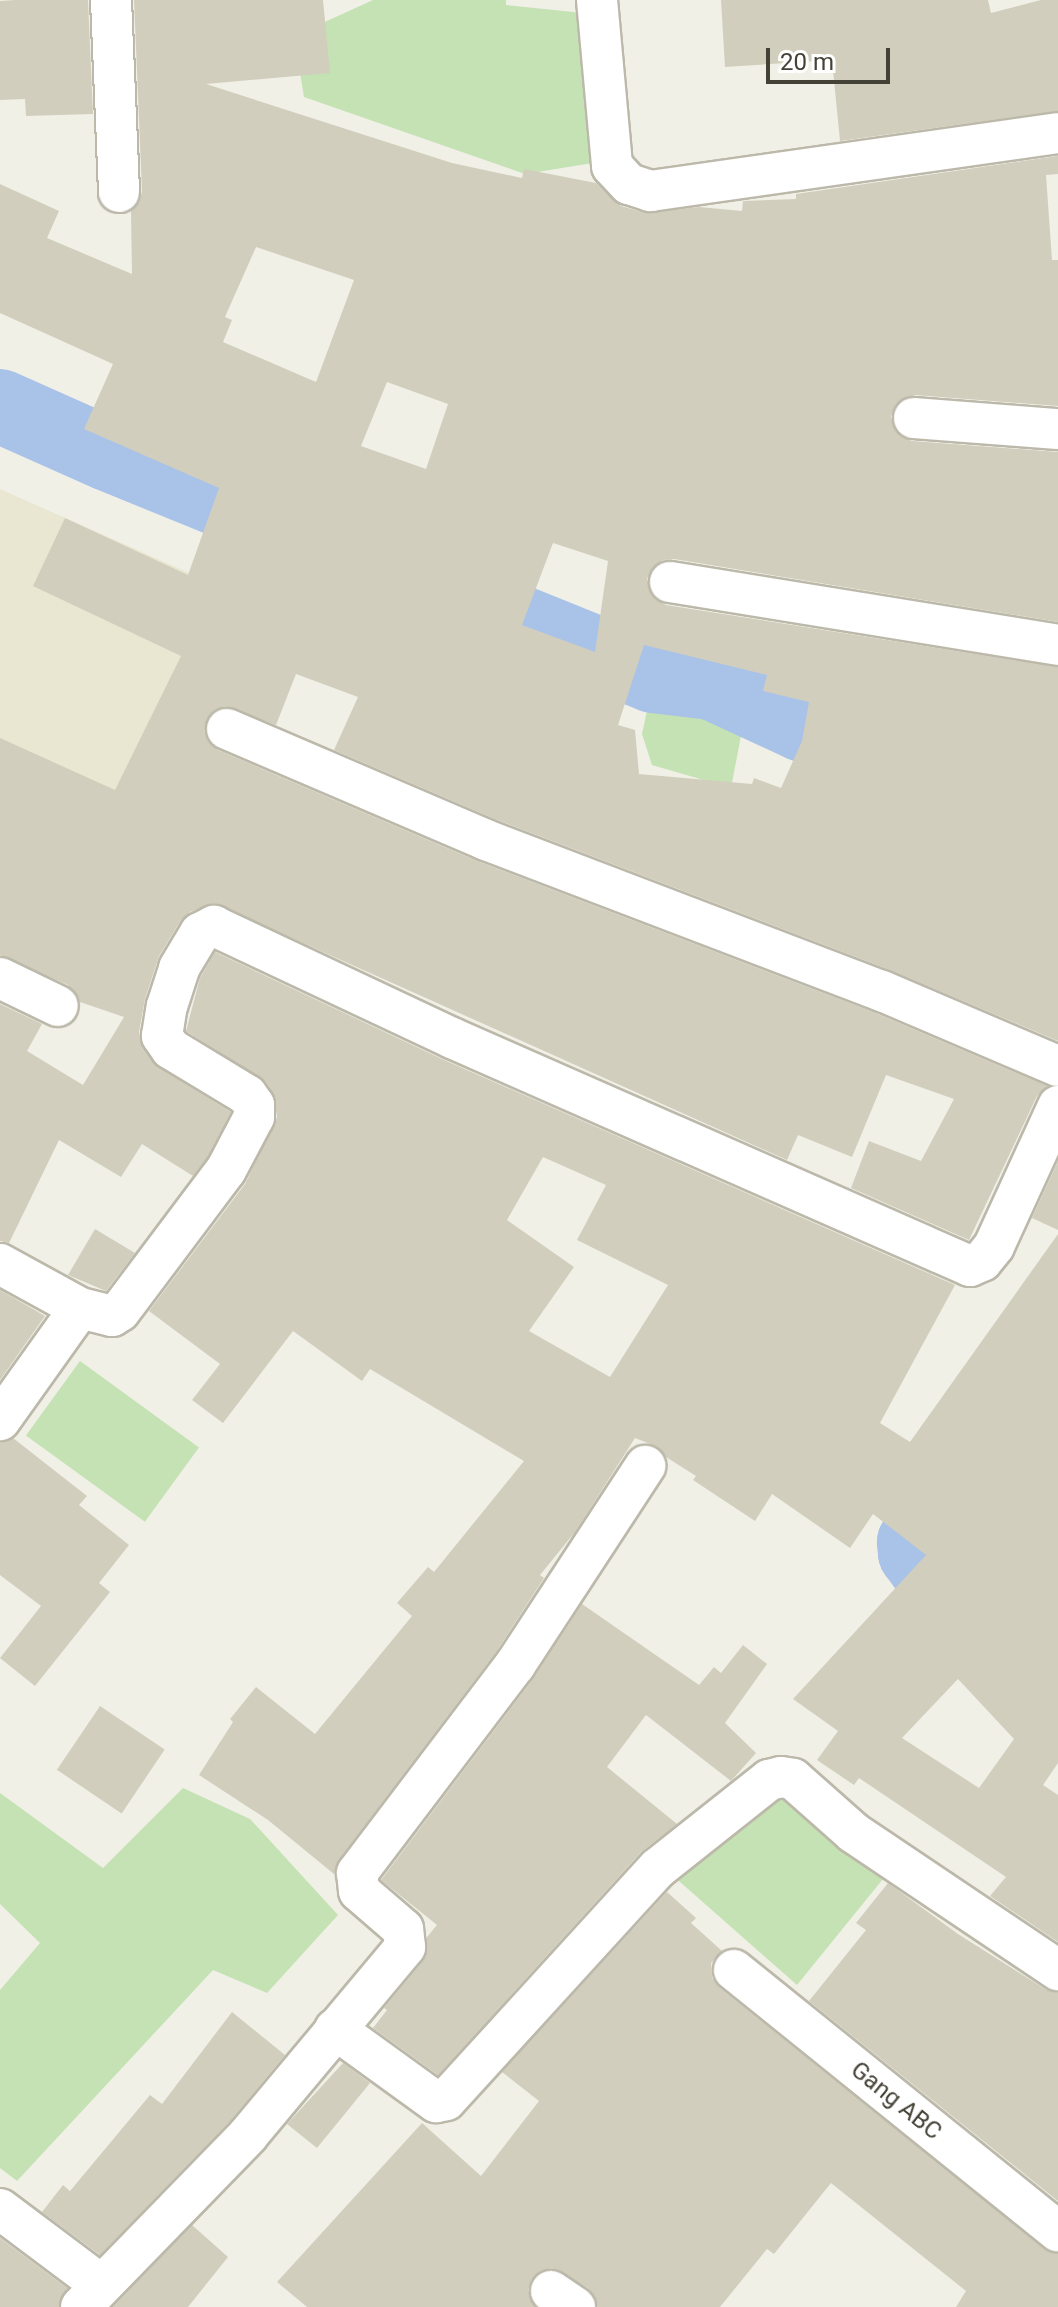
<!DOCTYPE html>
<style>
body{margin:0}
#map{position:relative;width:1058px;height:2307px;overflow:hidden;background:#f1f0e7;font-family:Roboto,sans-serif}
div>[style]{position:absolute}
.education>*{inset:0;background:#e9e7d2}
.green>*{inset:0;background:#c4e2b3;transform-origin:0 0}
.river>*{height:74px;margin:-37px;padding:0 37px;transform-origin:37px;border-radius:37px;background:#a9c2e8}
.building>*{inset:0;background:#d2cebd;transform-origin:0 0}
.roads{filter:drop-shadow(2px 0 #bcb9aa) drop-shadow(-2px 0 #bcb9aa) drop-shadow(0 2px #bcb9aa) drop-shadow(0 -2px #bcb9aa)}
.minor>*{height:40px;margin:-20px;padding:0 20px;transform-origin:20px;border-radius:20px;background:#fff}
span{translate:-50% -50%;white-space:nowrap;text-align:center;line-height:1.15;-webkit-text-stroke:6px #fff;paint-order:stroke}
.street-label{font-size:24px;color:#444136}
.scale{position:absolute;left:766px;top:48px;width:124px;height:36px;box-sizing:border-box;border:4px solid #444136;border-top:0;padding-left:10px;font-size:24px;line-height:28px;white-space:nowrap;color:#444136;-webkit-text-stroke:6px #fff;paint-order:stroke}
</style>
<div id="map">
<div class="education">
<div style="clip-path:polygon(0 489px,273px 610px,145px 880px,0 809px)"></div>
</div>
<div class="green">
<div style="clip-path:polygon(373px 0,506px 0,506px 5px,583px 13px,599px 162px,525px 174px,304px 97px,294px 36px)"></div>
<div style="clip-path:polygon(651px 692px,745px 715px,731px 788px,652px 765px,642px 734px)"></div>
<div style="left:80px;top:1361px;width:147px;height:92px;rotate:36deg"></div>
<div style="clip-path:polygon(779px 1784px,887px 1874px,797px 1985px,671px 1874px)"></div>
<div style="clip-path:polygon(183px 1788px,250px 1819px,338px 1915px,267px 1993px,213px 1970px,17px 2181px,0 2168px,0 1990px,40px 1943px,0 1904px,0 1793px,103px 1868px)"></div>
</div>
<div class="river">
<div style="left:0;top:406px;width:118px;rotate:24deg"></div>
<div style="left:108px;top:454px;width:217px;rotate:22.2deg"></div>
<div style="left:428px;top:585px;width:243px;rotate:22deg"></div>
<div style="left:653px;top:676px;width:59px;rotate:6.8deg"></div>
<div style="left:712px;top:683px;width:100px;rotate:24.8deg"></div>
<div style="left:803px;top:725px;width:264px;rotate:14.7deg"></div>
<div style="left:1058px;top:1380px;width:217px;rotate:131.6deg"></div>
<div style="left:914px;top:1542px;width:11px;rotate:85deg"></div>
<div style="left:915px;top:1553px;width:15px;rotate:53deg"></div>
<div style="left:924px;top:1565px;width:80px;rotate:42.5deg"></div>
<div style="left:983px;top:1619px;width:82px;rotate:24.4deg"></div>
</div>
<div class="building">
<div style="clip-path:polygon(15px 0,88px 0,93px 114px,26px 116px,25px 99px,0 100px,0 1px)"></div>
<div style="clip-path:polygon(evenodd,134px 0,323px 0,330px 73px,206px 84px,452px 163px,522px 178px,524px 169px,596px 183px,621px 206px,645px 213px,699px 207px,742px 211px,743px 201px,796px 199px,796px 194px,1058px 156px,1058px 174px,1046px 175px,1052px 260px,1058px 260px,1058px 406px,915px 395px,896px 404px,891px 417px,900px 436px,912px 441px,1058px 452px,1058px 622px,674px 559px,663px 560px,653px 567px,647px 579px,655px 599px,666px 605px,1058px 667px,1058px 1041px,890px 970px,495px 819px,334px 750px,358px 697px,296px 674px,276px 725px,225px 706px,213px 711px,204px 731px,208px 742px,218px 750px,477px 861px,873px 1012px,1047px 1086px,1037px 1096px,969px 1240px,851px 1188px,869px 1141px,921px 1161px,954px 1099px,886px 1075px,852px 1157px,798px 1135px,787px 1160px,214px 903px,190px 912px,181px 920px,159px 956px,145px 999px,139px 1032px,143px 1049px,159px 1068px,231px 1112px,207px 1158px,193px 1176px,142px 1144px,121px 1177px,59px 1140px,9px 1243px,0 1241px,0 1004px,42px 1024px,27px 1051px,83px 1085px,124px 1017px,80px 1002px,68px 985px,0 955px,0 738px,115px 790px,181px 656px,33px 586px,65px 518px,188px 575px,219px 488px,84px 429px,113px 364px,0 313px,0 184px,59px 211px,47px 238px,132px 274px,131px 211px,139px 203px,142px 191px,134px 0,256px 247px,354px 280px,316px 382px,223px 342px,232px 320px,225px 317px,256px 247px,134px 0,387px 382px,448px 404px,426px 469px,361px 446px,387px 382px,134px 0,553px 543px,608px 561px,595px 652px,522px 625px,553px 543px,134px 0,644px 645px,767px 675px,763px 691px,809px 702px,802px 741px,781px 788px,754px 778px,752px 784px,639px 774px,635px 730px,618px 725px,644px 645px)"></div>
<div style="clip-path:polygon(721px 0,988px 0,991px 13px,1041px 0,1058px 0,1058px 111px,840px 141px,832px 60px,725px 67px)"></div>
<div style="clip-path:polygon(evenodd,215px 952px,442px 1059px,955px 1285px,880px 1423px,910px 1442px,1058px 1234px,1058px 1763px,1043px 1785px,1058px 1795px,1058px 1942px,990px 1896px,1006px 1877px,859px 1778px,854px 1785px,817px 1760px,838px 1731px,793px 1699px,926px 1555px,873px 1514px,850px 1548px,772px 1494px,755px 1521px,693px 1480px,696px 1476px,666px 1457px,658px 1447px,635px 1438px,575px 1532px,540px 1575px,544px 1578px,496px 1652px,339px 1859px,334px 1874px,268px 1820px,199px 1775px,233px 1722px,230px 1719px,256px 1687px,315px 1734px,412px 1616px,397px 1603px,428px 1567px,434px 1572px,524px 1461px,370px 1369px,362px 1381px,293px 1331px,223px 1423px,192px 1400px,220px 1364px,149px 1311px,245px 1184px,277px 1117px,273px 1093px,265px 1081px,186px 1031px,200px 978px,215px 952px,543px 1157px,606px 1185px,577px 1240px,668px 1285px,610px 1377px,529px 1331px,574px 1267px,507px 1220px,543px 1157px,215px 952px,958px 1679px,1014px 1739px,979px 1788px,902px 1738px,958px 1679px)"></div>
<div style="clip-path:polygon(1058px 1161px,1058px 1230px,1032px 1218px)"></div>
<div style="clip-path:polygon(95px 1229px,135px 1253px,106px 1291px,68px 1275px)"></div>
<div style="clip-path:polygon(0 1290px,45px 1316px,0 1380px)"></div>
<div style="clip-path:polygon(13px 1438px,87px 1496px,79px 1505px,129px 1545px,99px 1583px,110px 1592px,35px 1686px,0 1658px,41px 1606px,0 1575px,0 1443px)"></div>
<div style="clip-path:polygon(582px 1604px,699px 1685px,714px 1667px,721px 1673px,743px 1645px,767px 1664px,725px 1723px,756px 1753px,731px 1781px,646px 1715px,607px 1767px,677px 1824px,641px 1852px,438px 2075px,373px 2028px,387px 2010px,384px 2008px,423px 1961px,427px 1937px,437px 1925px,381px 1880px,533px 1679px)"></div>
<div style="left:100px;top:1706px;width:78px;height:77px;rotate:34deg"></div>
<div style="clip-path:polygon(888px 1883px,958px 1934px,1045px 1989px,1058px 1993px,1058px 2201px,809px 2001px,866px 1930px,856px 1923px)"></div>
<div style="clip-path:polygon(667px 1892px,696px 1918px,691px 1923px,722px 1951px,711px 1963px,712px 1978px,720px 1988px,1044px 2249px,1058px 2253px,1058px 2307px,956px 2307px,966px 2291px,831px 2183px,774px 2254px,767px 2249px,720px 2307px,598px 2307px,588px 2288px,552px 2268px,540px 2271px,532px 2279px,528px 2290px,535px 2307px,307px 2307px,277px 2282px,422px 2123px,481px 2176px,539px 2101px,502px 2072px)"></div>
<div style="clip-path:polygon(232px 2012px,285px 2055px,231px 2120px,100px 2255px,42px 2212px,63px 2185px,70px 2191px,150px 2095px,162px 2104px)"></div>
<div style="clip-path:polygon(343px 2063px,370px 2083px,317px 2148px,287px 2124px)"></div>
<div style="clip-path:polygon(192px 2225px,228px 2257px,188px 2307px,113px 2307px)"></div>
<div style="clip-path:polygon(0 2238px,67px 2288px,59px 2307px,0 2307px)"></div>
</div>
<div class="roads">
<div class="minor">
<div style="left:111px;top:0;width:192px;rotate:87.6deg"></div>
<div style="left:597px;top:0;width:167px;rotate:84.8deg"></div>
<div style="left:612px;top:166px;width:25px;rotate:47deg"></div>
<div style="left:629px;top:184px;width:23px;rotate:18deg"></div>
<div style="left:651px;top:191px;width:411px;rotate:-8.1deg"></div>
<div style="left:914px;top:418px;width:144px;rotate:4.4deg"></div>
<div style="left:670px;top:582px;width:393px;rotate:9.2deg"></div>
<div style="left:227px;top:729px;width:282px;rotate:23.2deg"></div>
<div style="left:486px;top:840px;width:424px;rotate:20.9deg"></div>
<div style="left:882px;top:991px;width:191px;rotate:23.1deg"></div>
<div style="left:0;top:978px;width:64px;rotate:25.8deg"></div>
<div style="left:0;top:1264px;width:91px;rotate:28.8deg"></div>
<div style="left:80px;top:1308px;width:138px;rotate:125.5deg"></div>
<div style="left:80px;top:1308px;width:33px;rotate:14deg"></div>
<div style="left:112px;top:1316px;width:9px;rotate:-32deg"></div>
<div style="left:120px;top:1311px;width:176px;rotate:-53.1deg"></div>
<div style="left:226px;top:1170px;width:60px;rotate:-62.2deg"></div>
<div style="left:254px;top:1117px;width:12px;rotate:-90deg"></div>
<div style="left:254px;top:1105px;width:12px;rotate:-125deg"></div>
<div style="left:247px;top:1095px;width:89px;rotate:-148.8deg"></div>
<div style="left:171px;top:1049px;width:16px;rotate:-125deg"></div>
<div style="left:162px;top:1036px;width:30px;rotate:-81deg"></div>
<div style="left:167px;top:1006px;width:40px;rotate:-72deg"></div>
<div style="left:179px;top:968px;width:41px;rotate:-59deg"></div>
<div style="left:200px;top:933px;width:16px;rotate:-27deg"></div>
<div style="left:214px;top:926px;width:263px;rotate:25.2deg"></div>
<div style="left:452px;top:1038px;width:566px;rotate:23.76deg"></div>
<div style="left:970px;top:1266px;width:13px;rotate:-23deg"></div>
<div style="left:982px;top:1261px;width:19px;rotate:-51deg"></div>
<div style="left:994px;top:1246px;width:154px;rotate:-65.4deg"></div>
<div style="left:734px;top:1970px;width:416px;rotate:38.9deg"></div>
<div style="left:335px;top:2029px;width:125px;rotate:35.9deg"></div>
<div style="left:436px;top:2102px;width:10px;rotate:-11deg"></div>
<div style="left:446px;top:2100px;width:314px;rotate:-47.6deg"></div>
<div style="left:658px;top:1868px;width:142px;rotate:-38.4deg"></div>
<div style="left:769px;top:1780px;width:12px;rotate:-14deg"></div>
<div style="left:781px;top:1777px;width:12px;rotate:9deg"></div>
<div style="left:793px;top:1779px;width:81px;rotate:41.5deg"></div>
<div style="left:854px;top:1833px;width:246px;rotate:33.9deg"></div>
<div style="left:0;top:2209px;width:125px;rotate:36.9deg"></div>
<div style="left:551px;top:2291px;width:29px;rotate:34deg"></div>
<div style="left:81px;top:2307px;width:240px;rotate:-45.8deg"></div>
<div style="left:248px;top:2135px;width:245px;rotate:-50.1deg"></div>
<div style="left:405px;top:1947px;width:18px;rotate:-96deg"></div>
<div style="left:403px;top:1929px;width:58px;rotate:-139.2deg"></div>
<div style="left:359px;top:1891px;width:18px;rotate:-96deg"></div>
<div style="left:357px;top:1873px;width:261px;rotate:-52.8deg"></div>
<div style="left:515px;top:1665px;width:238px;rotate:-56.8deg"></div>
</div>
</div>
<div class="street-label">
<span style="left:896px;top:2101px;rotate:39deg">Gang ABC</span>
</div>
<div class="scale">20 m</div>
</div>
